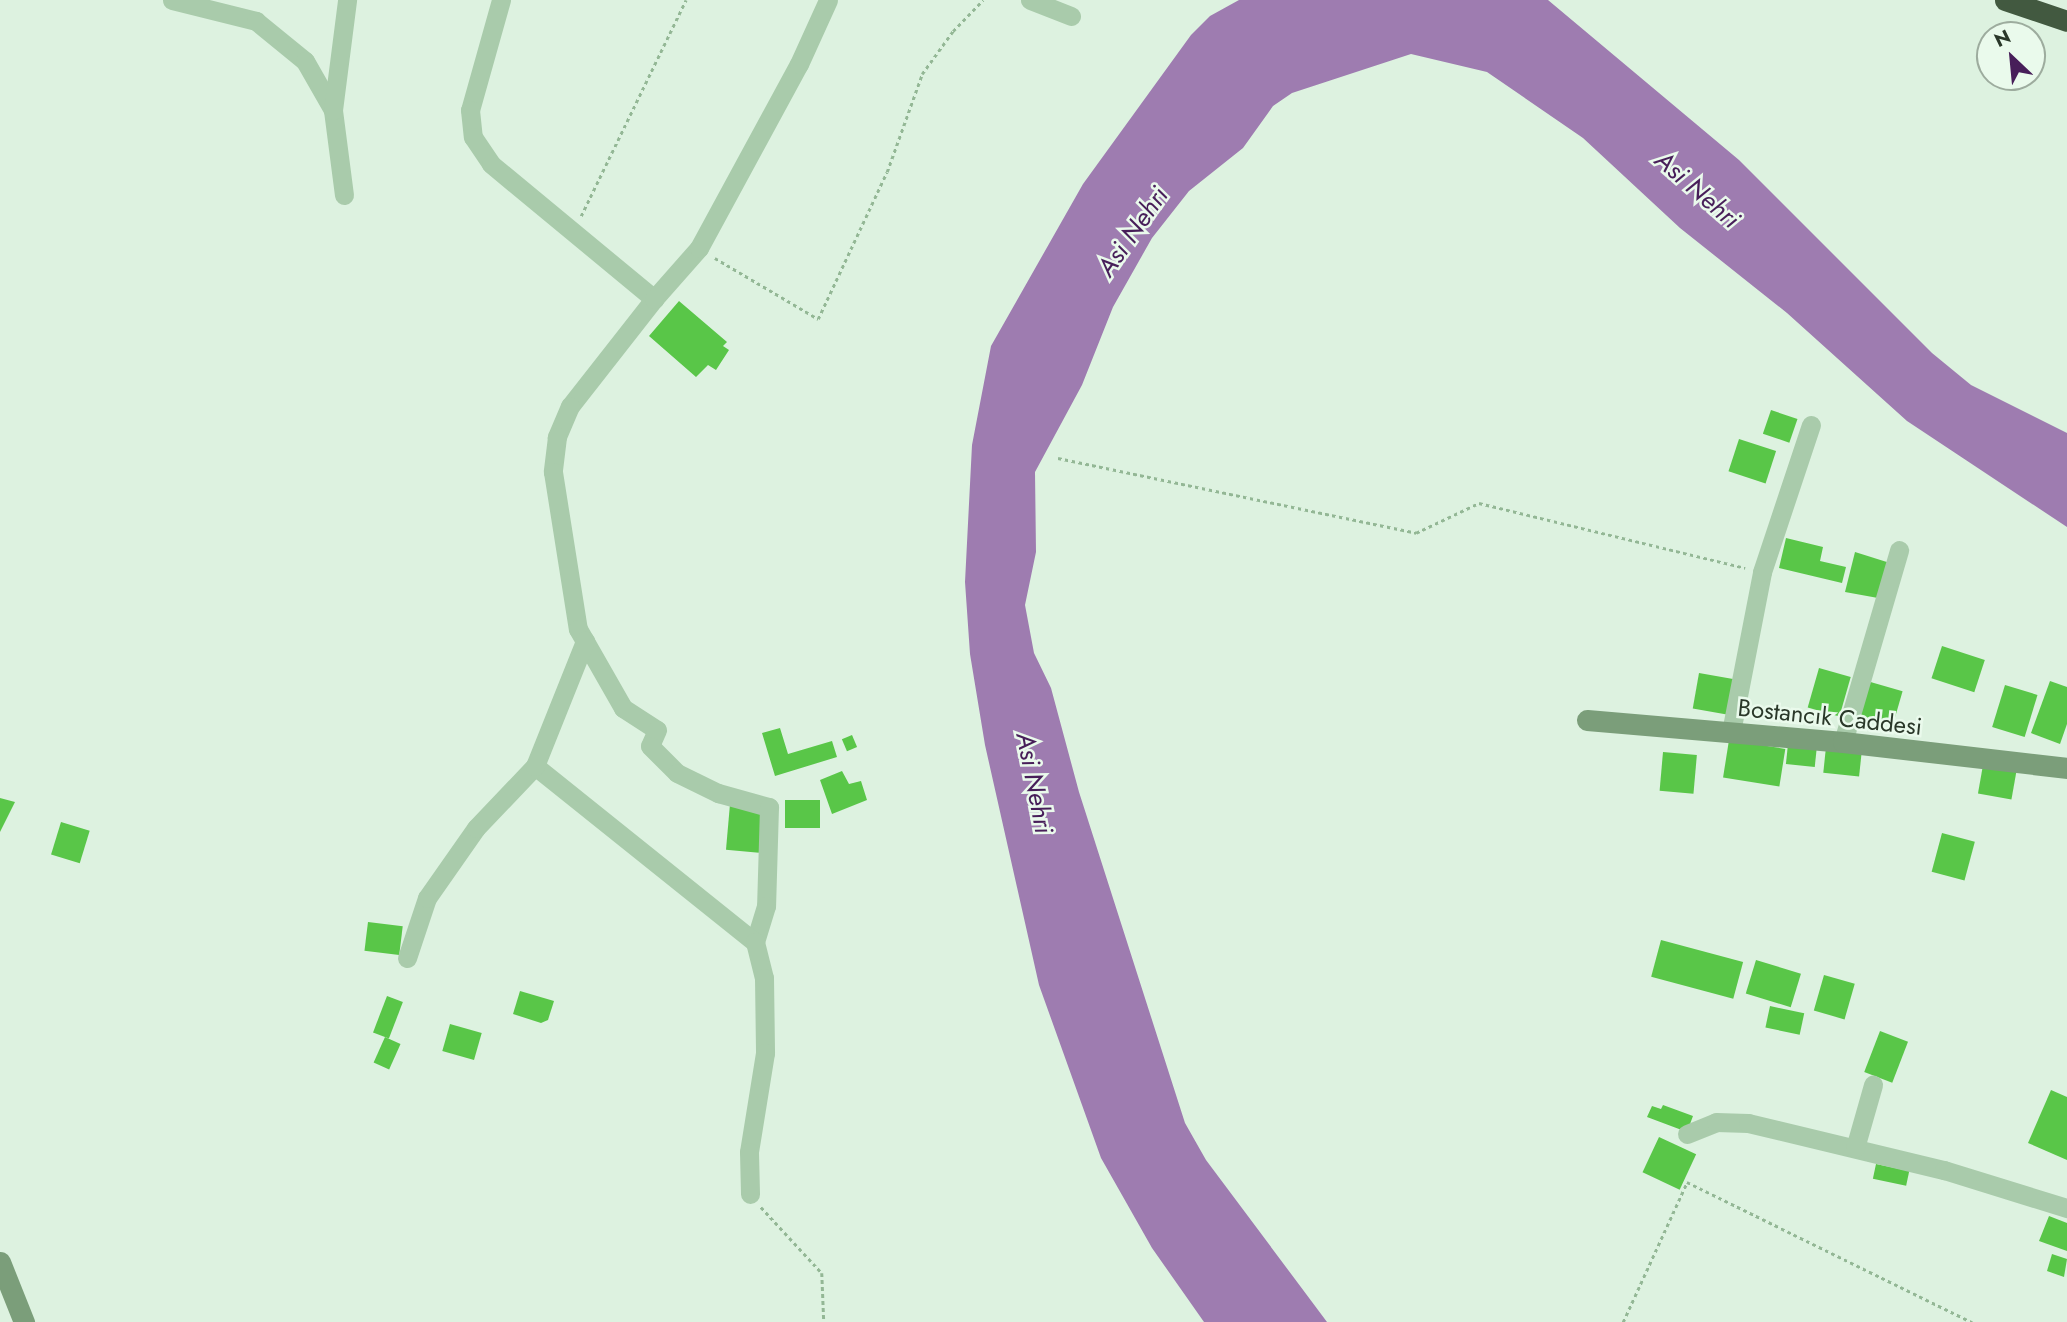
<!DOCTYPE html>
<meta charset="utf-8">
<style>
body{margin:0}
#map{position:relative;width:2067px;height:1322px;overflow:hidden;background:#ddf2e0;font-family:Jost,sans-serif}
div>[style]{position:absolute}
.water>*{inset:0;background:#9e7cb0}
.building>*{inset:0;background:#59c648;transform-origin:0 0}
.path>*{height:2.5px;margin-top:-1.25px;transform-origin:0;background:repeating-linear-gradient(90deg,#93b795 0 3.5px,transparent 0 7px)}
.street>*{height:19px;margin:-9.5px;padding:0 9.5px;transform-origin:9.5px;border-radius:9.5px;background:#a9cbab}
.secondary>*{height:21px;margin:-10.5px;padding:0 10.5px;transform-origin:10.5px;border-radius:10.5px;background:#7b9e7a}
.highway>*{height:21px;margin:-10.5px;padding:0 10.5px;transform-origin:10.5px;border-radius:10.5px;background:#425940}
span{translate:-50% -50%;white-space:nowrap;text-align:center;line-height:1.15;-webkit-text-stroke:5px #eafaec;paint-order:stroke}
.street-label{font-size:24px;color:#2a3829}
.water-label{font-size:26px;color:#471e59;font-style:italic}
.north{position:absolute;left:1976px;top:21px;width:70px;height:70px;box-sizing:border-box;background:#eafaec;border:2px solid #9dac9e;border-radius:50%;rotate:334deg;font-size:19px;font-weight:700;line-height:28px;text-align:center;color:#2a3829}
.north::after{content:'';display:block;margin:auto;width:24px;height:32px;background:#471e59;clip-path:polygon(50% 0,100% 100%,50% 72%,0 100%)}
</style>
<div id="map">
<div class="water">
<div style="clip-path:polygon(1239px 0,1548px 0,1739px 160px,1932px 353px,1971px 385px,2067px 433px,2067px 527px,1907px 421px,1787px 313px,1680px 228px,1583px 138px,1487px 72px,1411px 54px,1292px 93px,1273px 106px,1243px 148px,1189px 191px,1152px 238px,1113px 307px,1082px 385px,1035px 472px,1036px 552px,1025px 605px,1034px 653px,1051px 688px,1079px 792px,1185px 1123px,1206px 1160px,1327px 1322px,1204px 1322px,1152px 1248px,1101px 1158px,1039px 985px,985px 745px,970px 654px,965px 582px,972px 445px,991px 346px,1083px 184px,1191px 35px,1210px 16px)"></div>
</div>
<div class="building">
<div style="clip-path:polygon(679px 301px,727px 342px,723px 346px,729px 350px,716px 370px,708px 365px,696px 377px,649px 336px)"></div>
<div style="left:1771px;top:410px;width:28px;height:25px;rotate:19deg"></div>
<div style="left:1739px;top:439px;width:39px;height:34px;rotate:18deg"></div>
<div style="clip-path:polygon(1786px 538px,1823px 547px,1820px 561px,1846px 567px,1842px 583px,1779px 568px)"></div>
<div style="clip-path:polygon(1855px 552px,1890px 563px,1878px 598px,1845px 592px)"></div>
<div style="left:1942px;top:646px;width:45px;height:34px;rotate:18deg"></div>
<div style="left:1819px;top:668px;width:33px;height:41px;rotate:16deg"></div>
<div style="left:1699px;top:673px;width:36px;height:36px;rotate:10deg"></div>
<div style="left:1867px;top:681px;width:37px;height:35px;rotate:16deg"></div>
<div style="clip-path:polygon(2050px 681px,2067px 687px,2067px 724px,2060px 744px,2031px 733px)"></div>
<div style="left:2005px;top:685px;width:34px;height:44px;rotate:17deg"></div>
<div style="clip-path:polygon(780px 728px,788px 754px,832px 741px,837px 757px,775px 776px,762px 733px)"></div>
<div style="left:852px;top:735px;width:13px;height:11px;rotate:67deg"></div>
<div style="left:1729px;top:740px;width:57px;height:38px;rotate:9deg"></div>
<div style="left:1788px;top:744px;width:29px;height:20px;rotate:6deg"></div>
<div style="left:1826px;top:747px;width:36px;height:26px;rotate:6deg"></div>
<div style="left:1663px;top:752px;width:34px;height:39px;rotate:5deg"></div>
<div style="left:1983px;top:765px;width:34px;height:29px;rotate:10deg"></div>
<div style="clip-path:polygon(842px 771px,849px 784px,861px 781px,867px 800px,832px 814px,820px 780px)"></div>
<div style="clip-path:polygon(0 798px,15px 802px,0 832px)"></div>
<div style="left:820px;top:800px;width:28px;height:35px;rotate:90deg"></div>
<div style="left:730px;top:804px;width:33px;height:46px;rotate:5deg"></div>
<div style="left:61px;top:822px;width:30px;height:34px;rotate:17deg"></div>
<div style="left:1942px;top:833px;width:34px;height:40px;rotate:15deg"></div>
<div style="left:368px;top:922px;width:35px;height:29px;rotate:7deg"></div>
<div style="left:1661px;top:940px;width:85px;height:38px;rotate:15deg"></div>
<div style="left:1756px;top:960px;width:47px;height:35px;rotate:17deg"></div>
<div style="left:1824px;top:975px;width:32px;height:37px;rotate:16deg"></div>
<div style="clip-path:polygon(520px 991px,554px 1001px,548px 1020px,541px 1023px,513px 1014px)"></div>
<div style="left:387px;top:996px;width:17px;height:39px;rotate:21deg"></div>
<div style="left:1770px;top:1006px;width:35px;height:22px;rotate:12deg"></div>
<div style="left:450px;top:1024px;width:33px;height:28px;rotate:16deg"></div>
<div style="left:1880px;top:1031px;width:30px;height:44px;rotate:21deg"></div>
<div style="left:385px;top:1037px;width:17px;height:28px;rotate:24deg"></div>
<div style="clip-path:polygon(2051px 1090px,2067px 1097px,2067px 1160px,2028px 1143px)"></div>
<div style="clip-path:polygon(1663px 1105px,1693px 1116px,1687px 1132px,1647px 1117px,1652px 1106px,1661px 1109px)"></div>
<div style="left:1659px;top:1137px;width:41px;height:39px;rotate:25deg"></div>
<div style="left:1876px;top:1164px;width:34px;height:15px;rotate:12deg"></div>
<div style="clip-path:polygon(2049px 1216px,2067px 1223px,2067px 1251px,2039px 1241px)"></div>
<div style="clip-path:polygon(2052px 1254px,2067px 1259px,2064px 1277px,2047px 1271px)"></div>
</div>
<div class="path">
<div style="left:581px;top:216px;width:240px;rotate:-64.1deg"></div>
<div style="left:715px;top:258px;width:120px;rotate:30.6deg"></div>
<div style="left:818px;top:319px;width:162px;rotate:-64.9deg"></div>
<div style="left:887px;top:172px;width:104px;rotate:-70.3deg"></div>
<div style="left:922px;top:74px;width:53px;rotate:-54.2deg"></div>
<div style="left:953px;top:31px;width:43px;rotate:-45.9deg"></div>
<div style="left:1058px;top:458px;width:366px;rotate:11.8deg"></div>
<div style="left:1416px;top:533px;width:70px;rotate:-25.5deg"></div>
<div style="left:1479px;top:503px;width:274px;rotate:13.7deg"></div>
<div style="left:761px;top:1207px;width:90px;rotate:47.3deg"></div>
<div style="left:822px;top:1273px;width:49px;rotate:87.7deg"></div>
<div style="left:1623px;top:1322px;width:154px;rotate:-65.4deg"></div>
<div style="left:1687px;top:1182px;width:318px;rotate:26.2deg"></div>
</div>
<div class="street">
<div style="left:172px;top:0;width:87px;rotate:14deg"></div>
<div style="left:256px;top:21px;width:63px;rotate:39.2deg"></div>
<div style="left:305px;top:61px;width:56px;rotate:60.3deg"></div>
<div style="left:501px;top:0;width:114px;rotate:105.7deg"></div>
<div style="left:470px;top:110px;width:27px;rotate:84deg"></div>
<div style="left:473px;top:137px;width:32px;rotate:56deg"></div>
<div style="left:491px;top:164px;width:212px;rotate:39.6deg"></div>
<div style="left:654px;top:299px;width:136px;rotate:128.1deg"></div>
<div style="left:570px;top:406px;width:34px;rotate:113deg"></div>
<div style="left:557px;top:437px;width:35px;rotate:97deg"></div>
<div style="left:553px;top:472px;width:159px;rotate:81deg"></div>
<div style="left:578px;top:629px;width:91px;rotate:60.3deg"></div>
<div style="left:623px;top:708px;width:40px;rotate:32.9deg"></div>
<div style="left:657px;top:730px;width:17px;rotate:114deg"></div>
<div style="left:650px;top:746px;width:38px;rotate:45deg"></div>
<div style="left:677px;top:773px;width:46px;rotate:26deg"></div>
<div style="left:718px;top:793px;width:53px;rotate:15.4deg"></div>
<div style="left:769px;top:807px;width:99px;rotate:91.7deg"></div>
<div style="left:766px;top:906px;width:38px;rotate:107deg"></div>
<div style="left:1030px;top:0;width:44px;rotate:21.3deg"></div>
<div style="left:344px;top:195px;width:86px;rotate:-97.4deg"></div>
<div style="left:333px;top:110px;width:111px;rotate:-82.7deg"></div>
<div style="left:654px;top:299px;width:68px;rotate:-48.6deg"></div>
<div style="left:699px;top:248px;width:209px;rotate:-61.5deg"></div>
<div style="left:799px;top:64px;width:70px;rotate:-65.6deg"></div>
<div style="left:1731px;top:732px;width:163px;rotate:-79deg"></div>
<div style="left:1762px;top:572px;width:155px;rotate:-71.6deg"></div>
<div style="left:1843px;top:742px;width:200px;rotate:-73.7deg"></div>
<div style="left:535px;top:766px;width:282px;rotate:38.7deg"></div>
<div style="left:755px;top:942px;width:37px;rotate:76deg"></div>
<div style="left:764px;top:978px;width:75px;rotate:89.2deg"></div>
<div style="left:765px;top:1053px;width:100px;rotate:99.2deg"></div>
<div style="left:749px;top:1152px;width:42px;rotate:88.6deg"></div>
<div style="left:407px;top:958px;width:63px;rotate:-71.6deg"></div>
<div style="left:427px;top:898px;width:85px;rotate:-55deg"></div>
<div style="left:476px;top:828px;width:86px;rotate:-46.4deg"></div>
<div style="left:535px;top:766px;width:135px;rotate:-68.2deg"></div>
<div style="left:1687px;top:1134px;width:31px;rotate:-22deg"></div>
<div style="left:1716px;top:1122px;width:32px;rotate:2deg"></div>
<div style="left:1748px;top:1123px;width:202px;rotate:13.5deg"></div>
<div style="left:1944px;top:1170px;width:129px;rotate:17.2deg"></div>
<div style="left:1855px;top:1148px;width:66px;rotate:-74.1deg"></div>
</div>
<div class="secondary">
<div style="left:1587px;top:720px;width:257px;rotate:4.9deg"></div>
<div style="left:1843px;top:742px;width:226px;rotate:6.6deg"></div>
<div style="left:0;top:1262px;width:65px;rotate:68.2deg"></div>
</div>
<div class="highway">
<div style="left:2005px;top:0;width:65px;rotate:18.7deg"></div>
</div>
<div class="street-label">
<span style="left:1830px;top:717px;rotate:6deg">Bostancık Caddesi</span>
</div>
<div class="water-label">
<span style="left:1697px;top:190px;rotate:41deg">Asi Nehri</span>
<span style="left:1133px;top:232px;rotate:-55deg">Asi Nehri</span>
<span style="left:1034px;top:783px;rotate:79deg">Asi Nehri</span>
</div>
<div class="north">N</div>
</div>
